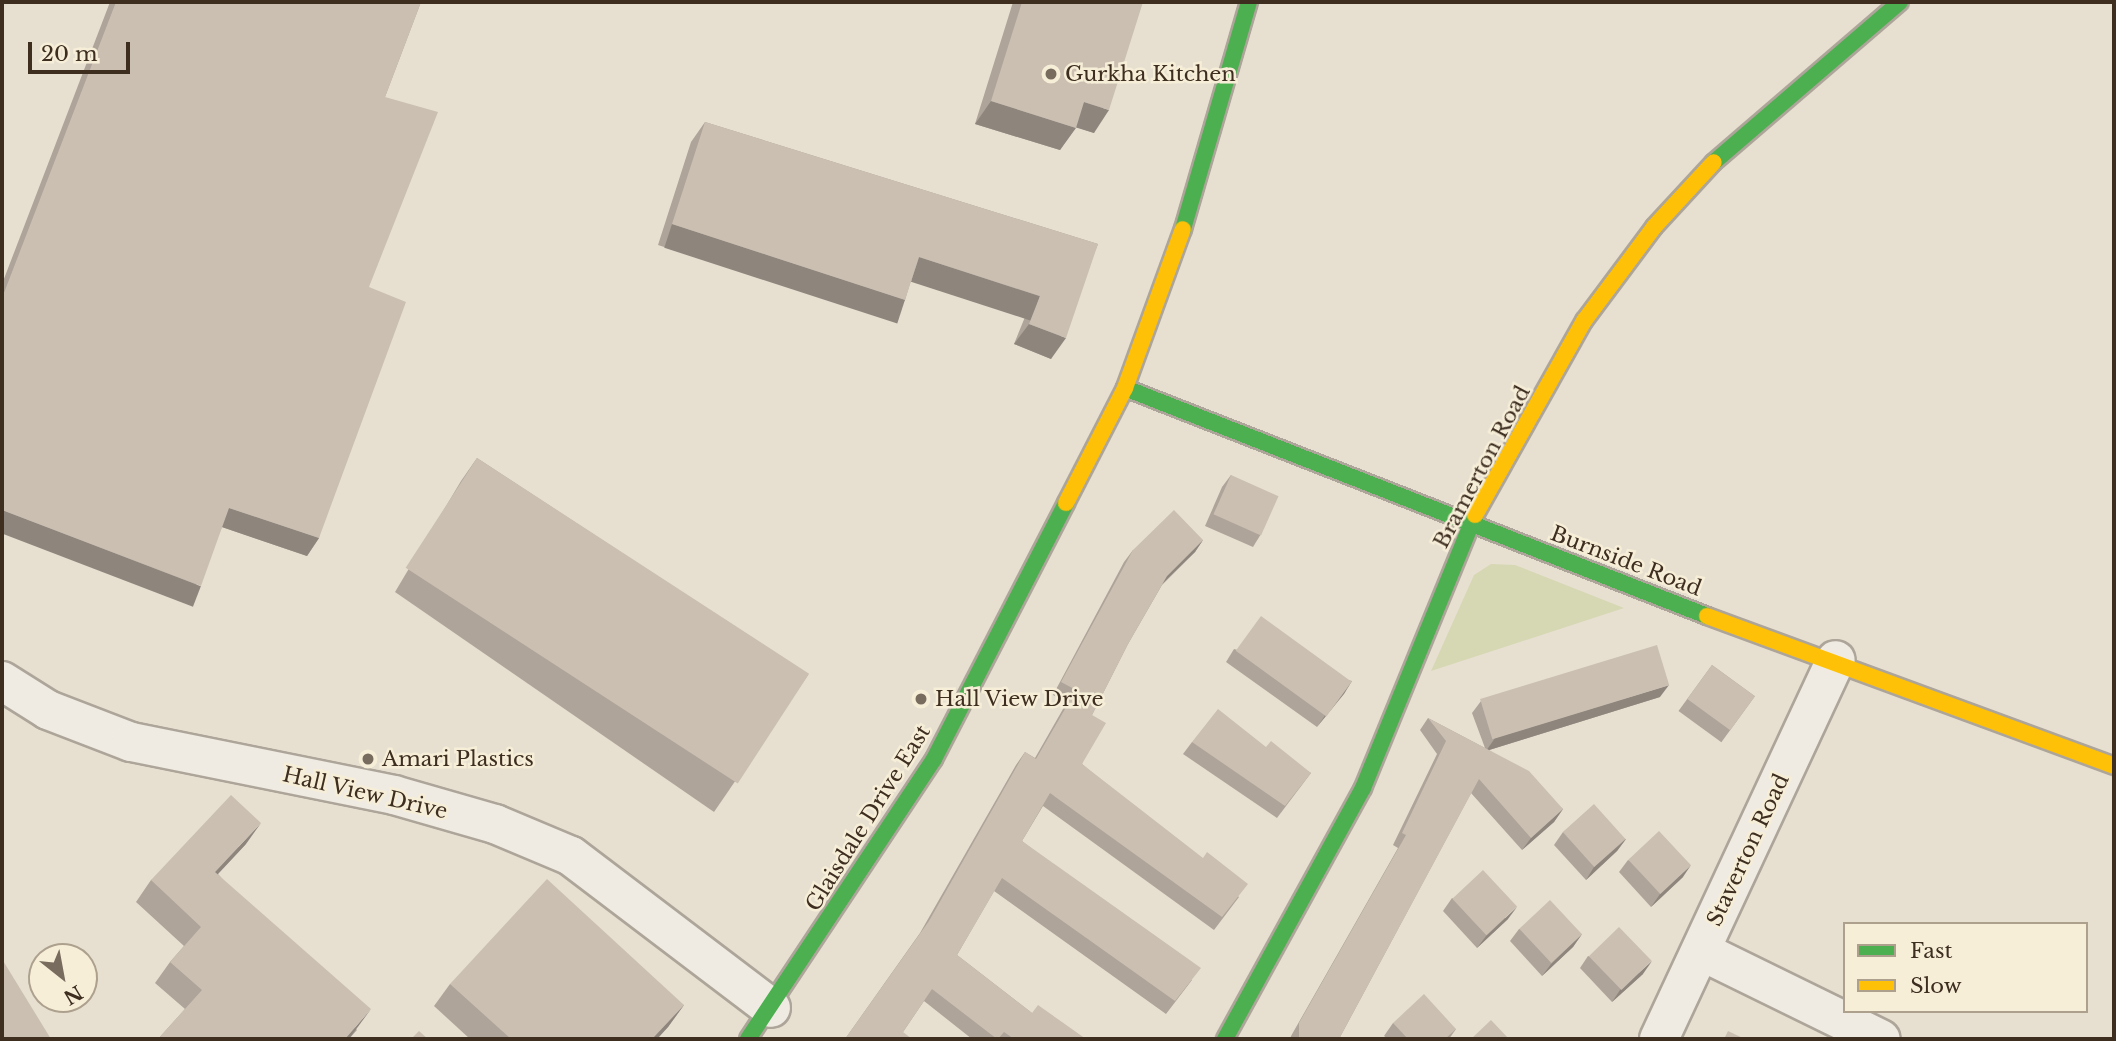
<!DOCTYPE html>
<style>
body{margin:0}
#map{position:relative;width:2116px;height:1041px;overflow:hidden;background:#e7e0d1;font-family:"Libre Baskerville",serif}
div>[style]{position:absolute}
.green>*{inset:0;background:#d6d7b3}
.roads{filter:drop-shadow(2px 0 #ada599) drop-shadow(-2px 0 #ada599) drop-shadow(0 2px #ada599) drop-shadow(0 -2px #ada599)}
.street>*{height:38px;margin:-19px;padding:0 19px;transform-origin:19px;border-radius:19px;background:#efebe3}
.fast>*{height:16px;margin:-8px;padding:0 8px;transform-origin:8px;border-radius:8px;background:#4caf50}
.slow>*{height:16px;margin:-8px;padding:0 8px;transform-origin:8px;border-radius:8px;background:#ffc107}
.wall>*{inset:0;background:#afa499;transform-origin:0 0}
.shaded-wall>*{inset:0;background:#8e867d;transform-origin:0 0}
.building>*{inset:0;background:#cbbfb2;transform-origin:0 0}
.dots>*{width:19px;height:19px;translate:-50% -50%;box-sizing:border-box;border:4px solid #f7eed8;border-radius:50%}
span{translate:-50% -50%;white-space:nowrap;text-align:center;line-height:1.15;-webkit-text-stroke:5px #f7eed8;paint-order:stroke}
.poi-label{font-size:21px;color:#3d2e20}
.left{translate:0 -50%;text-align:left}
.street-label{font-size:21px;color:#3d2e20}
.frame{position:absolute;inset:0;border:4px solid #3d2e20;pointer-events:none}
.legend{position:absolute;left:1843px;top:922px;width:245px;height:91px;box-sizing:border-box;background:#f7eed8;border:2px solid #ada18e;margin:0;padding:9px 12px;list-style:none;font-size:21px;color:#3d2e20}
.legend li{display:flex;align-items:center;gap:14px;height:35px}
.legend b{width:35px;border:2px solid #ada18e}
.north{position:absolute;left:28px;top:943px;width:70px;height:70px;box-sizing:border-box;background:#f7eed8;border:2px solid #ada18e;border-radius:50%;rotate:149deg;font-size:19px;font-weight:700;line-height:28px;text-align:center;color:#3d2e20}
.north::after{content:'';display:block;margin:auto;width:24px;height:32px;background:#786c5e;clip-path:polygon(50% 0,100% 100%,50% 72%,0 100%)}
.scale{position:absolute;left:28px;top:42px;width:102px;height:32px;box-sizing:border-box;border:4px solid #3d2e20;border-top:0;padding-left:9px;font-size:21px;line-height:24px;white-space:nowrap;color:#3d2e20;-webkit-text-stroke:5px #f7eed8;paint-order:stroke}
</style>
<div id="map">
<div class="green">
<div style="clip-path:polygon(1491px 564px,1515px 565px,1624px 608px,1431px 671px,1474px 575px)"></div>
</div>
<div class="roads">
<div class="street">
<div style="left:2px;top:681px;width:54px;rotate:32.2deg"></div>
<div style="left:48px;top:710px;width:89px;rotate:21.1deg"></div>
<div style="left:131px;top:742px;width:268px;rotate:11.4deg"></div>
<div style="left:394px;top:795px;width:105px;rotate:16deg"></div>
<div style="left:495px;top:824px;width:82px;rotate:22.8deg"></div>
<div style="left:571px;top:856px;width:251px;rotate:37.2deg"></div>
<div style="left:1701px;top:951px;width:200px;rotate:26.1deg"></div>
<div style="left:1659px;top:1039px;width:418px;rotate:-65deg"></div>
</div>
<div class="fast">
<div style="left:1714px;top:162px;width:245px;rotate:-40.7deg"></div>
<div style="left:1183px;top:229px;width:236px;rotate:-73.8deg"></div>
<div style="left:1125px;top:388px;width:625px;rotate:21.39deg"></div>
<div style="left:748px;top:1039px;width:336px;rotate:-56.4deg"></div>
<div style="left:934px;top:759px;width:288px;rotate:-62.7deg"></div>
<div style="left:1225px;top:1039px;width:286px;rotate:-61.2deg"></div>
<div style="left:1363px;top:788px;width:295px;rotate:-67.7deg"></div>
</div>
<div class="slow">
<div style="left:1066px;top:503px;width:129px;rotate:-62.8deg"></div>
<div style="left:1125px;top:388px;width:169px;rotate:-70deg"></div>
<div style="left:1475px;top:515px;width:223px;rotate:-60.7deg"></div>
<div style="left:1584px;top:321px;width:117px;rotate:-53.3deg"></div>
<div style="left:1654px;top:227px;width:88px;rotate:-47.3deg"></div>
<div style="left:1707px;top:616px;width:434px;rotate:20.2deg"></div>
</div>
</div>
<div class="wall">
<div style="clip-path:polygon(110px 2px,421px 2px,385px 97px,319px 538px,307px 556px,222px 527px,188px 604px,2px 532px,2px 284px)"></div>
<div style="clip-path:polygon(1013px 2px,1141px 2px,1094px 133px,1076px 127px,1060px 150px,975px 124px)"></div>
<div style="clip-path:polygon(705px 122px,1098px 244px,1051px 359px,1014px 344px,1025px 317px,911px 280px,905px 300px,890px 320px,658px 245px,691px 142px)"></div>
<div style="clip-path:polygon(477px 458px,808px 675px,714px 812px,395px 592px,461px 481px)"></div>
<div style="clip-path:polygon(1231px 475px,1261px 534px,1253px 547px,1205px 526px,1222px 487px)"></div>
<div style="clip-path:polygon(1203px 540px,1195px 552px,1162px 585px,1128px 644px,1092px 715px,1082px 764px,1239px 897px,1214px 930px,1043px 806px,1022px 841px,1192px 980px,1166px 1014px,994px 891px,957px 955px,1032px 1013px,1086px 1039px,972px 1039px,924px 1001px,903px 1032px,845px 1039px,920px 933px,1016px 765px,1025px 752px,1035px 758px,1067px 702px,1053px 695px,1124px 562px,1133px 550px)"></div>
<div style="clip-path:polygon(1234px 649px,1352px 681px,1317px 727px,1226px 662px)"></div>
<div style="left:1712px;top:665px;width:53px;height:57px;rotate:36deg"></div>
<div style="clip-path:polygon(1660px 697px,1489px 750px,1563px 809px,1554px 822px,1522px 850px,1471px 793px,1339px 1039px,1290px 1039px,1291px 1036px,1398px 848px,1393px 845px,1437px 754px,1420px 730px,1428px 718px,1485px 748px,1472px 713px,1481px 701px)"></div>
<div style="clip-path:polygon(1192px 742px,1266px 747px,1311px 773px,1277px 818px,1183px 754px)"></div>
<div style="clip-path:polygon(1563px 832px,1626px 839px,1617px 851px,1586px 880px,1554px 845px)"></div>
<div style="clip-path:polygon(246px 844px,218px 874px,357px 1030px,349px 1039px,158px 1039px,185px 1009px,155px 983px,170px 962px,184px 946px,136px 902px,151px 880px)"></div>
<div style="clip-path:polygon(1628px 860px,1683px 877px,1651px 907px,1619px 872px)"></div>
<div style="clip-path:polygon(1452px 898px,1508px 919px,1477px 948px,1443px 911px)"></div>
<div style="clip-path:polygon(1519px 929px,1582px 934px,1573px 947px,1542px 976px,1510px 941px)"></div>
<div style="clip-path:polygon(1588px 956px,1643px 974px,1612px 1002px,1580px 968px)"></div>
<div style="clip-path:polygon(450px 984px,684px 1005px,668px 1027px,657px 1039px,470px 1039px,434px 1006px)"></div>
<div style="clip-path:polygon(1393px 1023px,1456px 1029px,1449px 1039px,1388px 1039px,1384px 1036px)"></div>
</div>
<div class="shaded-wall">
<div style="clip-path:polygon(991px 101px,1076px 128px,1060px 150px,975px 124px)"></div>
<div style="clip-path:polygon(1084px 102px,1109px 110px,1094px 133px,1068px 125px)"></div>
<div style="left:672px;top:224px;width:245px;height:25px;rotate:18deg"></div>
<div style="left:919px;top:257px;width:127px;height:26px;rotate:18deg"></div>
<div style="clip-path:polygon(1029px 324px,1066px 338px,1051px 359px,1014px 344px)"></div>
<div style="clip-path:polygon(229px 508px,319px 538px,307px 556px,216px 525px)"></div>
<div style="left:2px;top:510px;width:213px;height:22px;rotate:21deg"></div>
<div style="clip-path:polygon(1203px 540px,1195px 552px,1158px 588px,1167px 576px)"></div>
<div style="clip-path:polygon(1352px 681px,1344px 694px,1317px 727px,1326px 714px)"></div>
<div style="clip-path:polygon(1669px 685px,1660px 697px,1486px 751px,1495px 738px)"></div>
<div style="clip-path:polygon(1563px 809px,1554px 822px,1522px 850px,1531px 838px)"></div>
<div style="clip-path:polygon(261px 823px,246px 844px,200px 893px,215px 872px)"></div>
<div style="clip-path:polygon(1626px 839px,1617px 851px,1586px 880px,1594px 867px)"></div>
<div style="clip-path:polygon(1691px 865px,1683px 877px,1651px 907px,1660px 894px)"></div>
<div style="clip-path:polygon(1517px 907px,1508px 919px,1477px 948px,1486px 936px)"></div>
<div style="clip-path:polygon(1582px 934px,1573px 947px,1542px 976px,1551px 964px)"></div>
<div style="clip-path:polygon(1652px 961px,1643px 974px,1612px 1002px,1620px 990px)"></div>
<div style="clip-path:polygon(684px 1005px,668px 1027px,657px 1039px,652px 1039px)"></div>
<div style="clip-path:polygon(371px 1009px,349px 1039px,345px 1039px)"></div>
</div>
<div class="building">
<div style="clip-path:polygon(116px 2px,421px 2px,385px 97px,438px 112px,369px 287px,406px 302px,319px 538px,229px 508px,201px 586px,2px 510px,2px 298px)"></div>
<div style="clip-path:polygon(1022px 2px,1143px 2px,1109px 110px,1084px 102px,1076px 128px,991px 101px)"></div>
<div style="clip-path:polygon(705px 122px,1098px 244px,1066px 338px,1029px 324px,1040px 296px,919px 257px,905px 300px,672px 224px)"></div>
<div style="left:477px;top:458px;width:396px;height:131px;rotate:33deg"></div>
<div style="left:1231px;top:475px;width:52px;height:43px;rotate:24deg"></div>
<div style="clip-path:polygon(1174px 510px,1203px 540px,1167px 576px,1128px 644px,1092px 715px,1106px 723px,1082px 764px,1203px 858px,1207px 852px,1248px 884px,1222px 917px,1050px 793px,1022px 841px,1201px 968px,1175px 1001px,1002px 878px,957px 955px,1032px 1013px,1038px 1005px,1086px 1039px,1014px 1039px,1004px 1032px,998px 1039px,997px 1039px,932px 989px,903px 1032px,912px 1039px,845px 1039px,929px 921px,1025px 752px,1036px 759px,1076px 690px,1061px 682px,1133px 550px)"></div>
<div style="left:1261px;top:616px;width:112px;height:43px;rotate:36deg"></div>
<div style="left:1657px;top:645px;width:42px;height:185px;rotate:73deg"></div>
<div style="left:1712px;top:665px;width:53px;height:42px;rotate:36deg"></div>
<div style="clip-path:polygon(1218px 709px,1266px 747px,1271px 741px,1311px 773px,1285px 806px,1192px 742px)"></div>
<div style="clip-path:polygon(1428px 718px,1529px 771px,1563px 809px,1531px 838px,1479px 779px,1339px 1039px,1299px 1039px,1299px 1023px,1406px 835px,1402px 833px,1446px 741px)"></div>
<div style="clip-path:polygon(231px 795px,261px 823px,215px 872px,371px 1009px,345px 1039px,158px 1039px,202px 990px,170px 962px,201px 927px,151px 880px)"></div>
<div style="left:1594px;top:804px;width:47px;height:42px;rotate:48deg"></div>
<div style="left:1659px;top:831px;width:47px;height:42px;rotate:47deg"></div>
<div style="left:1483px;top:870px;width:50px;height:42px;rotate:47deg"></div>
<div style="clip-path:polygon(547px 879px,684px 1005px,652px 1039px,511px 1039px,450px 984px)"></div>
<div style="left:1550px;top:900px;width:47px;height:42px;rotate:47deg"></div>
<div style="left:1619px;top:927px;width:47px;height:42px;rotate:46deg"></div>
<div style="clip-path:polygon(2px 959px,51px 1039px,2px 1039px)"></div>
<div style="clip-path:polygon(1424px 994px,1456px 1029px,1445px 1039px,1408px 1039px,1393px 1023px)"></div>
<div style="clip-path:polygon(1491px 1020px,1509px 1039px,1471px 1039px)"></div>
<div style="clip-path:polygon(419px 1031px,428px 1039px,411px 1039px)"></div>
<div style="clip-path:polygon(1728px 1031px,1745px 1039px,1724px 1039px)"></div>
</div>
<div class="dots">
<div style="left:1051px;top:74px;background:#786c5e"></div>
<div style="left:921px;top:699px;background:#786c5e"></div>
<div style="left:368px;top:759px;background:#786c5e"></div>
</div>
<div class="poi-label">
<span class="left" style="left:1065px;top:74px">Gurkha Kitchen</span>
<span class="left" style="left:935px;top:699px">Hall View Drive</span>
<span class="left" style="left:382px;top:759px">Amari Plastics</span>
</div>
<div class="street-label">
<span style="left:1482px;top:467px;rotate:-62deg">Bramerton Road</span>
<span style="left:1626px;top:561px;rotate:21deg">Burnside Road</span>
<span style="left:365px;top:793px;rotate:13deg">Hall View Drive</span>
<span style="left:868px;top:818px;rotate:-58deg">Glaisdale Drive East</span>
<span style="left:1748px;top:850px;rotate:-65deg">Staverton Road</span>
</div>
<div class="frame"></div>
<ul class="legend">
<li><b style="height:9px;background:#4caf50"></b>Fast</li>
<li><b style="height:9px;background:#ffc107"></b>Slow</li>
</ul>
<div class="north">N</div>
<div class="scale">20 m</div>
</div>
